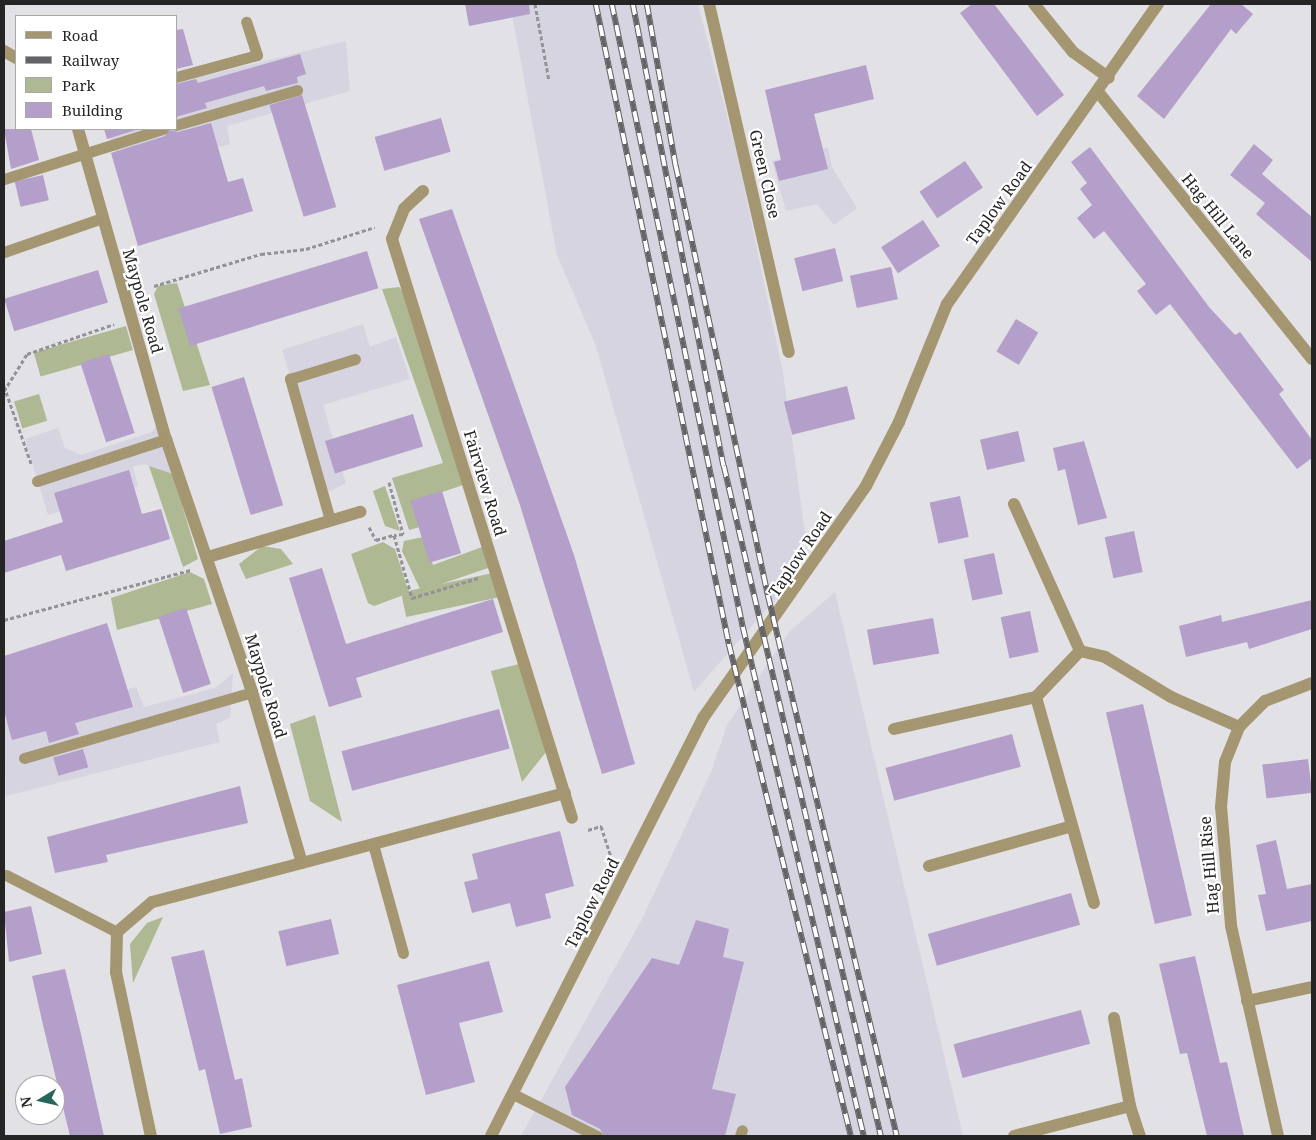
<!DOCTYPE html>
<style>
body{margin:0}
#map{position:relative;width:1316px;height:1140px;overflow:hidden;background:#e2e1e6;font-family:"Noto Serif",serif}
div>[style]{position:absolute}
.built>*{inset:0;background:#d5d4e0}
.green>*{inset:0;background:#aeb892;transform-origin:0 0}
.building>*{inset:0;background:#b39fc9;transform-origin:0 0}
.path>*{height:3px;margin-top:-1.5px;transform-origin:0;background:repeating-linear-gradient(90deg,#939296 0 4px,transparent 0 6.5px)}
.lane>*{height:11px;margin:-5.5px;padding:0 5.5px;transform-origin:5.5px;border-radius:5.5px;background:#a49670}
.street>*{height:12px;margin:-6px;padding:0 6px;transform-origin:6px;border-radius:6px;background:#a49670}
.rail>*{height:5.5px;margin-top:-2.75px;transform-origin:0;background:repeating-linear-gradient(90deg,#fff 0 11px,#646466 0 22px);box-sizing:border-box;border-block:1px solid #646466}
span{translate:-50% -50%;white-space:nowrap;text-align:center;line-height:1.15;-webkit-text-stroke:4.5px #fff;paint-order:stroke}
.street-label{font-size:16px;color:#252526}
.frame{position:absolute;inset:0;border:5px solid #252526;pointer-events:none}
.legend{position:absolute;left:15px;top:15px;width:162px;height:115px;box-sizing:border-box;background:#fff;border:1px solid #a8a8a8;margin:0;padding:6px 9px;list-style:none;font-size:15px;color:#252526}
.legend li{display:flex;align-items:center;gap:10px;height:25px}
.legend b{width:25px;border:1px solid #a8a8a8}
.north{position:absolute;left:15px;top:1075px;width:50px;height:50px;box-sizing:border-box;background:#fff;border:1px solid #a8a8a8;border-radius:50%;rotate:261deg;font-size:14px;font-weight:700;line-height:20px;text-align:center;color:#252526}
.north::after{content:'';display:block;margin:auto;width:18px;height:22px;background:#276756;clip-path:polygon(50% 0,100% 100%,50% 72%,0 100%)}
</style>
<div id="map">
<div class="built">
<div style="clip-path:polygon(510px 4px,698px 4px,738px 158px,783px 373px,805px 533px,779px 595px,694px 692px,596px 346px,557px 255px)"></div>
<div style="clip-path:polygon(346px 41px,350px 91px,227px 126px,230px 144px,124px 175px,106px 129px,176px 129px,176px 83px)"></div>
<div style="clip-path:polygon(828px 147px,832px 167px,857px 208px,834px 225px,817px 204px,786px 211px,772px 161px)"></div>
<div style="clip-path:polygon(363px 324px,370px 347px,396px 337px,410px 379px,323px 405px,346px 483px,327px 493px,282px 350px)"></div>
<div style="clip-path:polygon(157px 424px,173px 474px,143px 464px,133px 467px,138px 486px,48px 515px,25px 439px,58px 428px,65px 448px,81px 455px,152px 432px)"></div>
<div style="clip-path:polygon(835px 592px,963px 1136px,521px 1136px,642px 919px,711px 772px,727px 725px,789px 632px)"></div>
<div style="clip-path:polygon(233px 673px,230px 718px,216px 724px,220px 742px,6px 796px,4px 722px,136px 687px,144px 707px,215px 688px)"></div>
</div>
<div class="green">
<div style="clip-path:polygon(177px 283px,210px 385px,183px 391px,154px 294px,158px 286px)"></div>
<div style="clip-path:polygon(399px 287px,406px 294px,463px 485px,413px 502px,420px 527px,409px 530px,392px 478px,443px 463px,382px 289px)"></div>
<div style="left:126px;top:326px;width:25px;height:96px;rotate:74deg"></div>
<div style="left:39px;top:394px;width:28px;height:26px;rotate:73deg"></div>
<div style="clip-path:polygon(149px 466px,173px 474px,198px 559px,183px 567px)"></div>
<div style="clip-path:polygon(385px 486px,400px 531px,385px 526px,373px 491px)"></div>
<div style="clip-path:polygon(423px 537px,433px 565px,485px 546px,491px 567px,421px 591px,402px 551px,404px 541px)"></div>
<div style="clip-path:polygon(383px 542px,395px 549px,409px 593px,374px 606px,368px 603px,351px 554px)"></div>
<div style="clip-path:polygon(262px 546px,281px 549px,293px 564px,246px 579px,239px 564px)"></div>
<div style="clip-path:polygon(190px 572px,204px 579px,212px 604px,117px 630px,111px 598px)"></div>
<div style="left:493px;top:573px;width:25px;height:94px;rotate:78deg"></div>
<div style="clip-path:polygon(519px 664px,546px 752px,522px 782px,491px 671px)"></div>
<div style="clip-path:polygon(315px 715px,342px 822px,310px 801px,290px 724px)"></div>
<div style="clip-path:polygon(163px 917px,133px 983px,130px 944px,147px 923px)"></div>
</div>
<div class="building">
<div style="clip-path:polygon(465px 4px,529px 4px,530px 14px,469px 26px)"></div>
<div style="clip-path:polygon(972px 4px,994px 4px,1064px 95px,1037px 116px,960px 13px)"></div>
<div style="clip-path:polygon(1211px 4px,1241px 4px,1253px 14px,1236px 34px,1231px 29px,1164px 119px,1137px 96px)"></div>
<div style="clip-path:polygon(183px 29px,193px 65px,176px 69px,176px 30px)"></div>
<div style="clip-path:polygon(300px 54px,306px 74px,297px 77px,298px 83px,266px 91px,264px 86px,205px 103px,207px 108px,176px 117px,176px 84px,196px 79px,198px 83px)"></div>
<div style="clip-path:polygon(866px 65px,874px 99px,814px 114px,828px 169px,779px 181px,774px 162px,781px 160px,765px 90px)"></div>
<div style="left:302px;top:95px;width:117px;height:34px;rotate:73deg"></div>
<div style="left:441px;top:118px;width:35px;height:69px;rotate:74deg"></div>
<div style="clip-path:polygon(211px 123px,228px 182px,243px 178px,253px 211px,138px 246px,111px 153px,165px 136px,170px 130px,178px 132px)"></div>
<div style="clip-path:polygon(4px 129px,31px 129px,39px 160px,11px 169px)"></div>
<div style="clip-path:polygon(104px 129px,139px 129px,107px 139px)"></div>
<div style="clip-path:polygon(1254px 144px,1273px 160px,1262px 174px,1312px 217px,1312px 262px,1256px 214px,1265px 203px,1230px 175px)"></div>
<div style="clip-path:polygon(1090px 147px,1209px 307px,1235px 335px,1240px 332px,1284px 390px,1279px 394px,1312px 440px,1312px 458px,1297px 469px,1170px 304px,1156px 315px,1137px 291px,1146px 284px,1104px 231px,1094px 239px,1077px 218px,1092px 205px,1080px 189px,1087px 183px,1071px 162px)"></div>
<div style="left:965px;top:161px;width:32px;height:55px;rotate:56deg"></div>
<div style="left:43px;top:175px;width:26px;height:29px;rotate:77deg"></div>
<div style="clip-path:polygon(452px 209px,574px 555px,635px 764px,602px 774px,520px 505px,419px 219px)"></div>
<div style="left:923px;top:220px;width:31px;height:50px;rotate:57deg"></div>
<div style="left:835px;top:248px;width:34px;height:42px;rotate:76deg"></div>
<div style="left:367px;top:251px;width:39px;height:197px;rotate:73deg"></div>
<div style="left:891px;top:267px;width:33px;height:42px;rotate:78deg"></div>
<div style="left:98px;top:270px;width:34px;height:98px;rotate:73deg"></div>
<div style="left:1016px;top:319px;width:26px;height:38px;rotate:31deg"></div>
<div style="left:109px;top:354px;width:83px;height:30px;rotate:72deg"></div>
<div style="left:244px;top:377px;width:134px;height:34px;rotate:73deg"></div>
<div style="left:847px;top:386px;width:34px;height:65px;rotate:76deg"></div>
<div style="left:413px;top:414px;width:34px;height:92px;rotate:73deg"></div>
<div style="left:1018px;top:431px;width:31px;height:39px;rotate:77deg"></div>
<div style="clip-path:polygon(1084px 441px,1107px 518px,1078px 525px,1065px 469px,1058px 471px,1053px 448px)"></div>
<div style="clip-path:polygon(129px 470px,142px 514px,161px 509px,170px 539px,66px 571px,61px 555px,4px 573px,4px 541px,63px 522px,54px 493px)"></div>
<div style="left:442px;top:491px;width:65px;height:33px;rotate:73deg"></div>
<div style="left:960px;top:496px;width:42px;height:31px;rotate:78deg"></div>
<div style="left:1134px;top:531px;width:42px;height:30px;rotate:78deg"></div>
<div style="left:994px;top:553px;width:42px;height:31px;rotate:78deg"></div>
<div style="clip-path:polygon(322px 568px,346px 644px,493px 599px,503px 632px,356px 678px,362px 697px,329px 707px,289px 578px)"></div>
<div style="clip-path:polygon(1312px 600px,1312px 629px,1249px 649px,1247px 642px,1186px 657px,1179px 626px,1221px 615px,1222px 622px)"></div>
<div style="left:186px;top:608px;width:80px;height:29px;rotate:72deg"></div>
<div style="left:1030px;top:611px;width:42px;height:30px;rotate:78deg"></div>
<div style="left:933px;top:618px;width:36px;height:67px;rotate:80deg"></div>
<div style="clip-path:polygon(107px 623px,133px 707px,75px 723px,79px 734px,49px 743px,46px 731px,12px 740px,4px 711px,4px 656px)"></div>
<div style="left:1143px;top:704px;width:217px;height:38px;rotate:77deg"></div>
<div style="left:499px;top:709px;width:41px;height:163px;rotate:75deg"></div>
<div style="left:1012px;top:734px;width:34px;height:131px;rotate:75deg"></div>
<div style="left:83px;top:749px;width:19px;height:31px;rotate:74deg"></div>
<div style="left:1308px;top:759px;width:34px;height:46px;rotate:83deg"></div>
<div style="clip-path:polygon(240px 786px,248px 823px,106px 855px,108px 862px,55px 873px,47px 837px)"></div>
<div style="clip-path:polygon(560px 831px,574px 886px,545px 894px,551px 918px,516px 927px,510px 903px,472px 913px,464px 882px,478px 879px,472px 854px)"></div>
<div style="clip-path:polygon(1276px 840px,1287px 889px,1312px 884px,1312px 921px,1266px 931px,1258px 895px,1266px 894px,1256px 845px)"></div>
<div style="left:1071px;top:893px;width:33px;height:149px;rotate:74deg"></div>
<div style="clip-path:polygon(31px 906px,42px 954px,9px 962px,4px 912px)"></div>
<div style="left:331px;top:919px;width:36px;height:54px;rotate:77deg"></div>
<div style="clip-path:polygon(696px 920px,729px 929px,723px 957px,744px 962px,712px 1089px,736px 1094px,725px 1136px,604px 1136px,600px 1129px,572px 1115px,565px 1087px,652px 958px,679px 965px)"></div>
<div style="clip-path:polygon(204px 950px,235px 1080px,242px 1078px,252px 1127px,220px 1134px,205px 1069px,199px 1071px,171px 957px)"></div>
<div style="clip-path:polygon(1195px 956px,1220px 1063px,1227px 1062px,1244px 1136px,1207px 1136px,1187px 1053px,1180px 1054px,1159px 964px)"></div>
<div style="clip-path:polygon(489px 961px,503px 1012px,459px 1023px,475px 1082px,426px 1095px,397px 985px)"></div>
<div style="clip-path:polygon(65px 969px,80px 1030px,104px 1136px,70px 1136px,43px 1025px,32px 976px)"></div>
<div style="left:1081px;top:1010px;width:35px;height:132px;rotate:75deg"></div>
</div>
<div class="path">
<div style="left:535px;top:4px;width:77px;rotate:79.6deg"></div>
<div style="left:154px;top:286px;width:112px;rotate:-16.7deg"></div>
<div style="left:261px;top:254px;width:45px;rotate:-6.3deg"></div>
<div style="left:306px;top:249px;width:72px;rotate:-17.7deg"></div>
<div style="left:4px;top:386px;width:82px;rotate:70.7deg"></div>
<div style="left:4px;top:391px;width:44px;rotate:-58.1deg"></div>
<div style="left:27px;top:354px;width:92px;rotate:-19deg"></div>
<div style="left:389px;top:482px;width:54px;rotate:74.9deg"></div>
<div style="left:403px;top:534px;width:9px;rotate:174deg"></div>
<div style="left:369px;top:527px;width:15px;rotate:62deg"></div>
<div style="left:376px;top:540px;width:19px;rotate:-16deg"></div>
<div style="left:394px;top:535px;width:66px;rotate:74.1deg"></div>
<div style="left:412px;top:598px;width:69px;rotate:-16.9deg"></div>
<div style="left:4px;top:620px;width:194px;rotate:-15deg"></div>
<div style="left:588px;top:830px;width:14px;rotate:-17deg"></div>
<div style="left:601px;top:826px;width:33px;rotate:72deg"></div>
</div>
<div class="lane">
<div style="left:176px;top:77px;width:84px;rotate:-15.2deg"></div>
<div style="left:257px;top:55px;width:35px;rotate:-108deg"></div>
<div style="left:176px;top:125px;width:126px;rotate:-16.1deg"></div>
<div style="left:4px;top:179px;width:167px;rotate:-17.5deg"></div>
<div style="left:4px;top:252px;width:104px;rotate:-19.1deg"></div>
<div style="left:37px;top:481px;width:136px;rotate:-18deg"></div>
<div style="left:330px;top:520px;width:147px;rotate:-105.8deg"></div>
<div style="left:290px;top:379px;width:68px;rotate:-17.1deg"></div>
<div style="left:24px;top:758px;width:237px;rotate:-16.1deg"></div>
<div style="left:373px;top:844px;width:113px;rotate:74.6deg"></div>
<div style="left:6px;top:875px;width:125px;rotate:27.2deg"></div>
<div style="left:515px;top:1095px;width:92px;rotate:26.6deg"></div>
<div style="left:740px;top:1136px;width:6px;rotate:-72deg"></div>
</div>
<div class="street">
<div style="left:709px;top:4px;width:357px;rotate:77.1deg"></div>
<div style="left:1034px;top:4px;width:62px;rotate:50.9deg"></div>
<div style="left:1073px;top:52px;width:44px;rotate:35.8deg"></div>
<div style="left:4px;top:51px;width:14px;rotate:30deg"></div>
<div style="left:1099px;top:93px;width:341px;rotate:51.3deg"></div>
<div style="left:78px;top:129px;width:322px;rotate:74.2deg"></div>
<div style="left:166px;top:439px;width:267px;rotate:71.2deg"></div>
<div style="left:252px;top:692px;width:178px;rotate:73.7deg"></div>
<div style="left:302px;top:863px;width:155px;rotate:165.4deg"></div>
<div style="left:152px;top:902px;width:46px;rotate:139.4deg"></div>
<div style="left:117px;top:932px;width:40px;rotate:91.4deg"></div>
<div style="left:116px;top:972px;width:168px;rotate:78deg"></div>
<div style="left:423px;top:191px;width:26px;rotate:137deg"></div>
<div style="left:404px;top:209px;width:32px;rotate:112deg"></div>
<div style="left:392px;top:239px;width:606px;rotate:72.73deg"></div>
<div style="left:1014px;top:504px;width:161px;rotate:65.8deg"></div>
<div style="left:1080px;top:651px;width:26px;rotate:13deg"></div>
<div style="left:1105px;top:657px;width:77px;rotate:31.2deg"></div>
<div style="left:1171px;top:697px;width:74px;rotate:23.8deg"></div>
<div style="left:208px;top:557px;width:159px;rotate:-16.5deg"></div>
<div style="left:1036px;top:697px;width:214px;rotate:74.3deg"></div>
<div style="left:894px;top:729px;width:146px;rotate:-12.7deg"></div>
<div style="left:1036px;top:697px;width:64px;rotate:-46.3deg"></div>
<div style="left:302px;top:863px;width:272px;rotate:-14.9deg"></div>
<div style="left:929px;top:866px;width:148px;rotate:-15.6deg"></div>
<div style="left:1247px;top:1001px;width:66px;rotate:-12.2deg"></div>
<div style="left:1114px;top:1018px;width:89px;rotate:79.7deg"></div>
<div style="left:1130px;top:1106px;width:32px;rotate:72deg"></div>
<div style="left:491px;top:1136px;width:469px;rotate:-63.1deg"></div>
<div style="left:703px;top:718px;width:284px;rotate:-54.9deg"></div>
<div style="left:866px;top:486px;width:72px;rotate:-62.7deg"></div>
<div style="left:899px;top:422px;width:127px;rotate:-67.9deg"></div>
<div style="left:947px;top:304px;width:367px;rotate:-54.9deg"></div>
<div style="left:1014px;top:1136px;width:120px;rotate:-14.5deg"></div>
<div style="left:1278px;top:1136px;width:216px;rotate:-102.6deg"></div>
<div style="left:1231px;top:925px;width:118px;rotate:-94.8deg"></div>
<div style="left:1221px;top:807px;width:45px;rotate:-84.9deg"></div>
<div style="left:1225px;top:762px;width:38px;rotate:-68deg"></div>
<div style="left:1239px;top:727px;width:37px;rotate:-45deg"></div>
<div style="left:1265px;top:701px;width:50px;rotate:-21deg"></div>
</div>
<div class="rail">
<div style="left:596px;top:4px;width:654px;rotate:78.26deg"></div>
<div style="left:729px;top:644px;width:507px;rotate:76.07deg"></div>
<div style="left:612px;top:4px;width:637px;rotate:78.13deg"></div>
<div style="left:743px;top:627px;width:523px;rotate:76.63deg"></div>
<div style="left:633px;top:4px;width:471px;rotate:78.9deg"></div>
<div style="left:724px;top:466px;width:688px;rotate:76.81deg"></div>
<div style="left:647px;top:4px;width:165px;rotate:79.9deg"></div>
<div style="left:676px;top:166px;width:439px;rotate:77.9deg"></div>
<div style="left:768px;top:595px;width:556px;rotate:76.59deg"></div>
</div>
<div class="street-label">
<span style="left:765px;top:174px;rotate:77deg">Green Close</span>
<span style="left:999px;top:203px;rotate:-54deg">Taplow Road</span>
<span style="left:1218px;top:216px;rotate:51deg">Hag Hill Lane</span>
<span style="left:143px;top:301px;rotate:74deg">Maypole Road</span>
<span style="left:485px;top:483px;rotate:73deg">Fairview Road</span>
<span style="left:800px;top:554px;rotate:-56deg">Taplow Road</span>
<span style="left:266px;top:686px;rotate:73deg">Maypole Road</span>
<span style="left:1209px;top:865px;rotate:-95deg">Hag Hill Rise</span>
<span style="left:592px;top:903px;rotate:-63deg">Taplow Road</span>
</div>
<div class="frame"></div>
<ul class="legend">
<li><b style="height:6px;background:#a49670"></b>Road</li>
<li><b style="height:6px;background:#646466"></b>Railway</li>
<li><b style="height:14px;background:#aeb892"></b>Park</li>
<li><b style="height:14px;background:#b39fc9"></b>Building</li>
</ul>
<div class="north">N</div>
</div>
